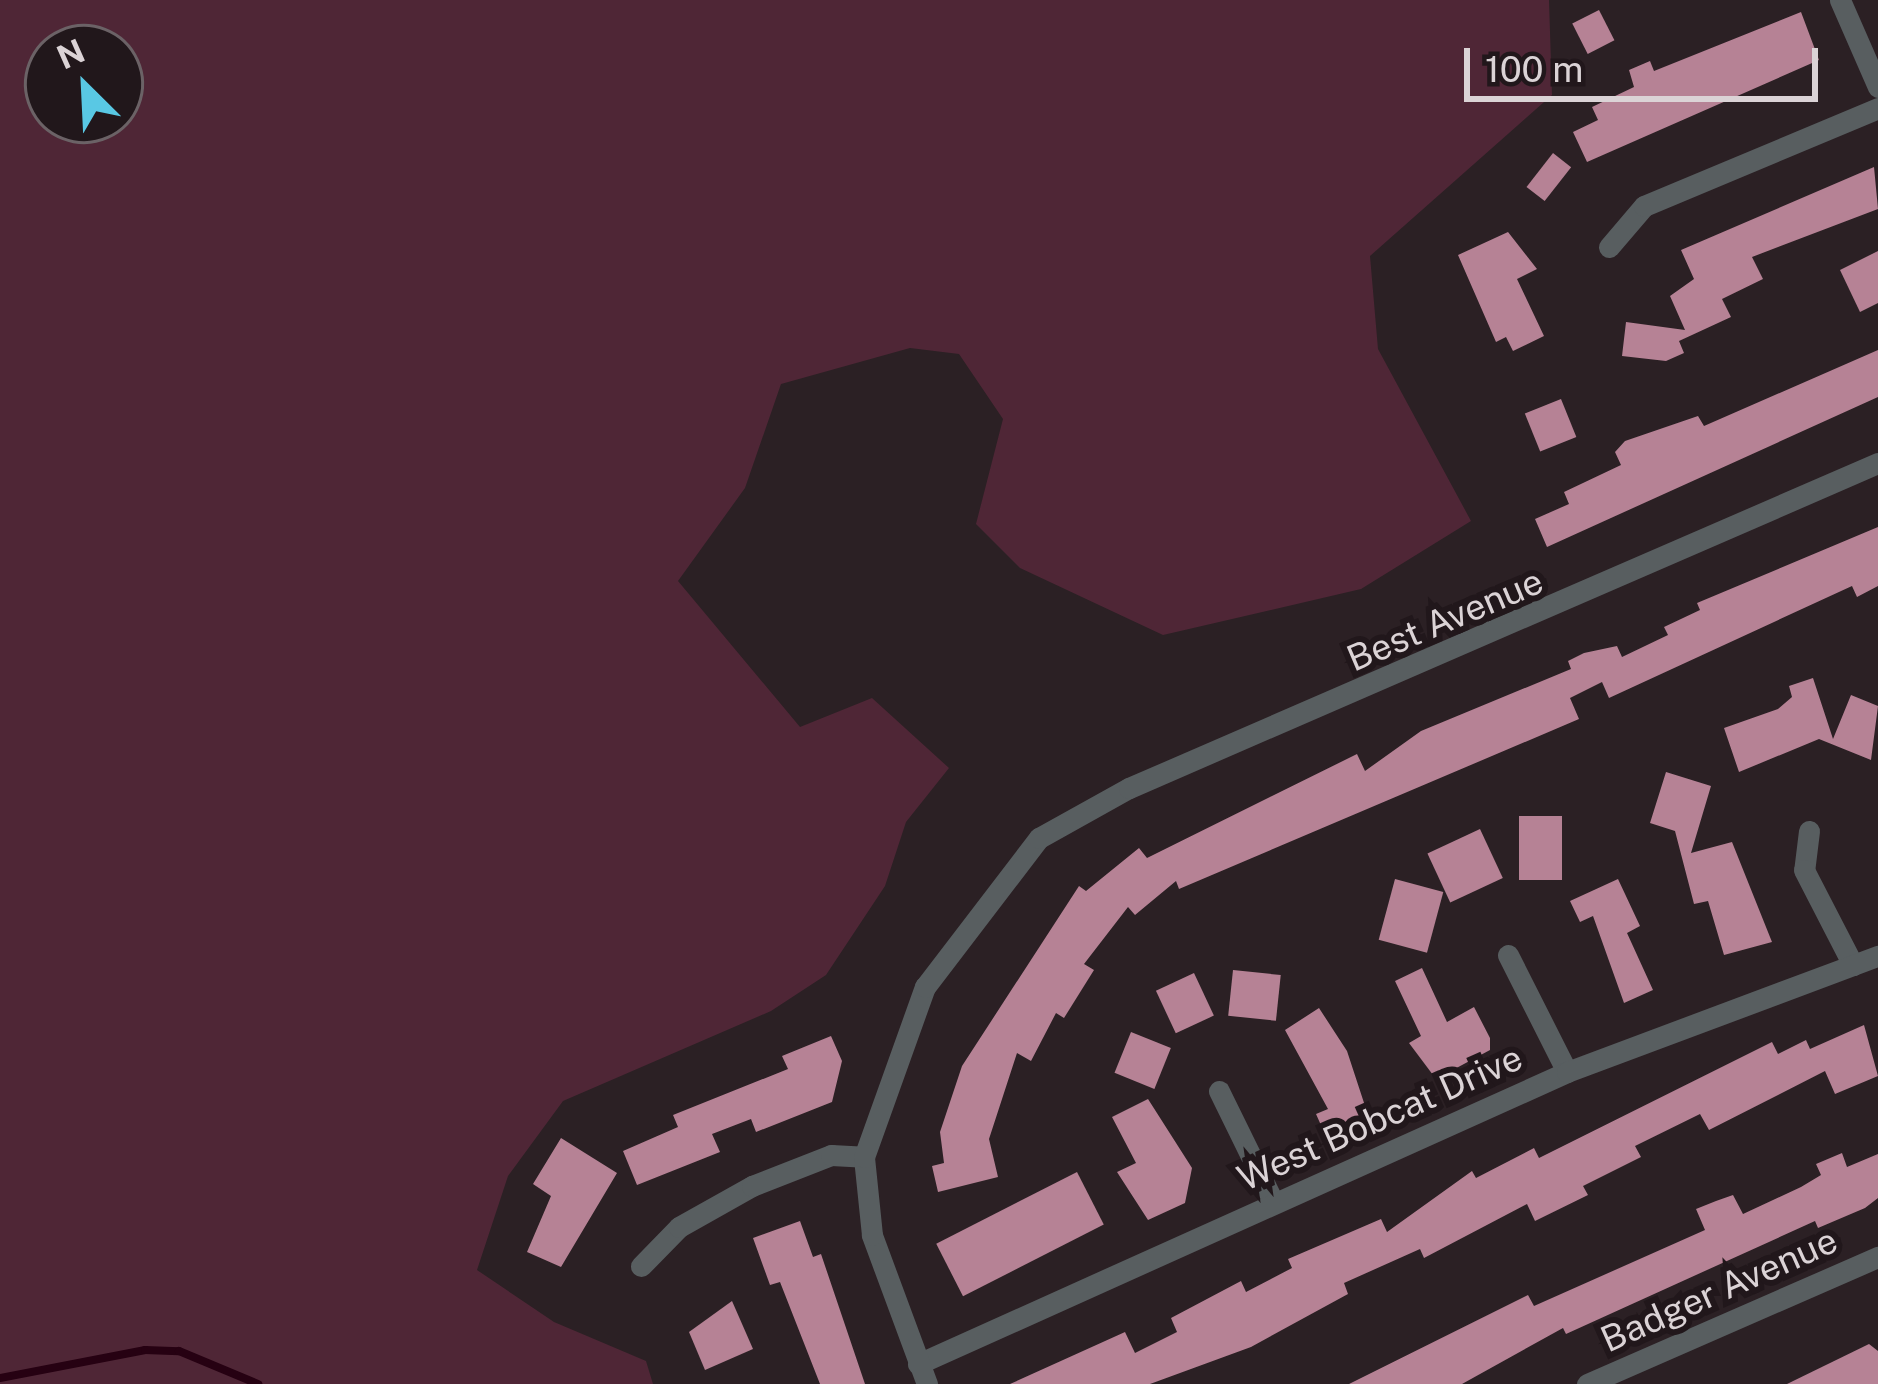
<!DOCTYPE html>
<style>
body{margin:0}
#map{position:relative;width:1878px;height:1384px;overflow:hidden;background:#2b2024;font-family:"Public Sans",sans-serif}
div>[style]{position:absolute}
.green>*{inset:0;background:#4f2636}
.stream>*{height:8px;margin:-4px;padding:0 4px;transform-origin:4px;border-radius:4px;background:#260112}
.building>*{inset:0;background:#b68295;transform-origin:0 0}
.street>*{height:21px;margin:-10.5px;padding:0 10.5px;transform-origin:10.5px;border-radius:10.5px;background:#585e60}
span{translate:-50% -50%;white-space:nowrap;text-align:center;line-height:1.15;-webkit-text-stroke:12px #21171b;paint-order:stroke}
.street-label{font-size:36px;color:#dbd3d6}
.north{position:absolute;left:24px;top:24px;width:120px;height:120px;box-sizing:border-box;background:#21171b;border:3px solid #6b6266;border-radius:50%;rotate:336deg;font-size:33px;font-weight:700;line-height:48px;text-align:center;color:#dbd3d6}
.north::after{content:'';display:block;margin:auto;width:42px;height:54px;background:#59c8e4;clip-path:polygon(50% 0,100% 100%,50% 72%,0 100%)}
.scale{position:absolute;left:1464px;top:48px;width:354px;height:54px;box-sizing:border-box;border:6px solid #dbd3d6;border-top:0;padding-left:15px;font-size:36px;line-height:42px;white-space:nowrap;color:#dbd3d6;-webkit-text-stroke:9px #21171b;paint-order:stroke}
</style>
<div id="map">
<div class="green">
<div style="clip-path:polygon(evenodd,0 0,1549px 0,1552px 95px,1370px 256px,1378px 349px,1471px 521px,1361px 589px,1163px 635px,1020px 568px,976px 524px,1003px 419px,959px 354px,910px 348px,781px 384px,745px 488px,678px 581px,800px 727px,872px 698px,949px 768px,906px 822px,885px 886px,826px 975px,771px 1011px,563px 1101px,508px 1176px,477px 1270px,554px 1322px,646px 1361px,653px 1384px,0 1384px,0 0,48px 48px,120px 48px,120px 120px,48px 120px,48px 48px)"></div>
</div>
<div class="stream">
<div style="left:0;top:1378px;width:148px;rotate:-10.9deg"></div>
<div style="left:145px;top:1350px;width:34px;rotate:2deg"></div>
<div style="left:179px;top:1351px;width:86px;rotate:22.7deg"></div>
</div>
<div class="building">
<div style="left:1599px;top:10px;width:34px;height:30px;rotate:63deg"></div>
<div style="clip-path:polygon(1801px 12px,1819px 60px,1587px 162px,1573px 132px,1598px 120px,1592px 107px,1634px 87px,1629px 70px,1650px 61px,1654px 71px)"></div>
<div style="left:1553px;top:153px;width:23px;height:43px;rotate:38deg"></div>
<div style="clip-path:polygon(1874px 167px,1878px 209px,1752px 257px,1763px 279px,1722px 299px,1731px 317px,1679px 341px,1684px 353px,1666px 361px,1622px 356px,1626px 322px,1685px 330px,1670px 296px,1694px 279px,1681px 250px)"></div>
<div style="clip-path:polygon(1508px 232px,1537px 269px,1517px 279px,1544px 336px,1513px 351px,1506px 337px,1496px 342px,1458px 255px)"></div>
<div style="clip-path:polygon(1878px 251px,1878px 303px,1860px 312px,1840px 270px)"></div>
<div style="clip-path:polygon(1878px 350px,1878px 397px,1547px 547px,1535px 519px,1569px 504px,1564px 492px,1621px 465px,1615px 452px,1625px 441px,1698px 416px,1704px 426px)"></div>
<div style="left:1561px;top:399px;width:41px;height:39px;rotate:68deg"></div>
<div style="clip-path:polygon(1878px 527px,1878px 586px,1857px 597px,1852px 586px,1609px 698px,1602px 682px,1570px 698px,1579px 719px,1179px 889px,1176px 881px,1135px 915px,1128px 907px,1084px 964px,1094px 970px,1064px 1018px,1056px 1013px,1031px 1061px,1017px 1053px,989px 1139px,998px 1177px,938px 1192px,932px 1166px,944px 1163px,940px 1132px,962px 1066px,1079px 886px,1086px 891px,1139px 848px,1147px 858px,1357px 754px,1365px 771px,1421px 731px,1571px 669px,1568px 661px,1584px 653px,1617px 646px,1622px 657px,1668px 635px,1664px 627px,1700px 610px,1697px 603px)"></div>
<div style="clip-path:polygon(1813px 678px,1833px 739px,1851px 695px,1878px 706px,1871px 760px,1819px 739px,1739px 772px,1724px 728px,1778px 709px,1792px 697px,1789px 686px)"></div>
<div style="clip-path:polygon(1666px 772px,1711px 786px,1691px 853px,1732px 842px,1772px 942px,1724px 955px,1708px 901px,1694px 904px,1675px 831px,1650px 823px)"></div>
<div style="left:1562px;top:816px;width:64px;height:43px;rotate:90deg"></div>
<div style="left:1480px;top:829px;width:54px;height:58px;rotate:65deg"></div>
<div style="left:1395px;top:879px;width:50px;height:63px;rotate:15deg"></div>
<div style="clip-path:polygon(1618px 879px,1640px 926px,1627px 933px,1653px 990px,1624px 1003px,1593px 916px,1580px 922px,1570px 901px)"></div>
<div style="clip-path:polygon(1422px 968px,1447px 1022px,1474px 1007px,1490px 1038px,1490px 1050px,1436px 1079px,1409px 1043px,1421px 1036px,1395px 981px)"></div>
<div style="left:1233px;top:970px;width:48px;height:46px;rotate:6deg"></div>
<div style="left:1194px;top:973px;width:47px;height:42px;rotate:65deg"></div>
<div style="clip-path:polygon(1319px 1008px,1347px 1051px,1367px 1112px,1324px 1132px,1316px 1114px,1328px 1109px,1285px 1030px)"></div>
<div style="clip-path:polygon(1864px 1025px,1878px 1076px,1835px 1094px,1825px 1071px,1709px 1130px,1700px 1114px,1635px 1146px,1641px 1157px,1583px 1186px,1588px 1195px,1535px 1221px,1527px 1204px,1424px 1258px,1420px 1249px,1344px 1283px,1348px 1294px,1251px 1347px,1150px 1384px,1010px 1384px,1125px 1332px,1135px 1353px,1177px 1332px,1171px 1318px,1241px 1281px,1246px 1292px,1292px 1268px,1288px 1259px,1381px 1219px,1387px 1232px,1472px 1171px,1476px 1178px,1534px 1148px,1539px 1158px,1772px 1042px,1778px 1054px,1806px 1040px,1810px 1049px)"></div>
<div style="left:1131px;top:1032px;width:43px;height:44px;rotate:22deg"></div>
<div style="clip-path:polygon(831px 1036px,842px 1061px,832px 1102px,756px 1132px,751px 1119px,712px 1134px,720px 1152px,637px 1185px,623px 1151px,678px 1127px,673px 1115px,788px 1069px,782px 1056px)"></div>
<div style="clip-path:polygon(1148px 1099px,1192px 1168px,1185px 1203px,1148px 1220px,1117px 1172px,1136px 1163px,1112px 1117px)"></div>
<div style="clip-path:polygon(561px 1138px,617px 1173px,561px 1267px,527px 1252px,551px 1196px,533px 1184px)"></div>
<div style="clip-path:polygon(1842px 1153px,1847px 1167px,1878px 1154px,1878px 1198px,1865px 1208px,1818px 1228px,1815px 1221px,1566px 1334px,1563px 1328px,1462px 1384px,1349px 1384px,1528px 1295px,1534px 1306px,1705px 1230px,1696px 1209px,1716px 1201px,1733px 1195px,1743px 1214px,1801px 1187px,1821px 1175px,1816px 1164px)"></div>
<div style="left:1077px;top:1172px;width:59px;height:158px;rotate:63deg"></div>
<div style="clip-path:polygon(800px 1221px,813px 1257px,821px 1254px,865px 1384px,820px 1384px,780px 1282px,770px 1285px,753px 1238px)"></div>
<div style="clip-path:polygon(732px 1301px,753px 1349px,705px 1370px,689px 1332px)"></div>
<div style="clip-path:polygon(1869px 1344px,1878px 1351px,1878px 1384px,1787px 1384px)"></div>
</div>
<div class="street">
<div style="left:1840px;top:0;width:95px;rotate:66.4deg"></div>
<div style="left:1609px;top:247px;width:54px;rotate:-49.5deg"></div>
<div style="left:1644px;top:206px;width:254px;rotate:-22.7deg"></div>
<div style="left:1809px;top:831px;width:39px;rotate:97deg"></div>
<div style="left:1804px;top:870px;width:107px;rotate:62.7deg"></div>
<div style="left:1508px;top:955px;width:131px;rotate:63.2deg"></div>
<div style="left:1219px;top:1091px;width:123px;rotate:63.9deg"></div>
<div style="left:641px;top:1266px;width:54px;rotate:-45.7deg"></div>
<div style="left:679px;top:1227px;width:84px;rotate:-29.3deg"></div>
<div style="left:752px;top:1186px;width:85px;rotate:-21.4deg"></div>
<div style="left:831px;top:1155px;width:33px;rotate:3deg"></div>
<div style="left:918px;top:1364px;width:712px;rotate:-24.22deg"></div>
<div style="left:1567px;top:1072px;width:332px;rotate:-20.5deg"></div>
<div style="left:927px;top:1384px;width:159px;rotate:-110.3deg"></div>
<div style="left:872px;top:1235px;width:78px;rotate:-95.9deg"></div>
<div style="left:864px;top:1157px;width:181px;rotate:-70.3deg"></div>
<div style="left:925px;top:987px;width:188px;rotate:-52.6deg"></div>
<div style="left:1039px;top:838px;width:103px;rotate:-29.1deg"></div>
<div style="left:1129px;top:788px;width:816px;rotate:-23.46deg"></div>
<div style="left:1587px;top:1384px;width:318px;rotate:-23.6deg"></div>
</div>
<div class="street-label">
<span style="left:1445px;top:620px;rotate:-23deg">Best Avenue</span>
<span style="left:1380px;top:1118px;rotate:-24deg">West Bobcat Drive</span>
<span style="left:1719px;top:1290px;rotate:-24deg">Badger Avenue</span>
</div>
<div class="north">N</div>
<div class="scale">100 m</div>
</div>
